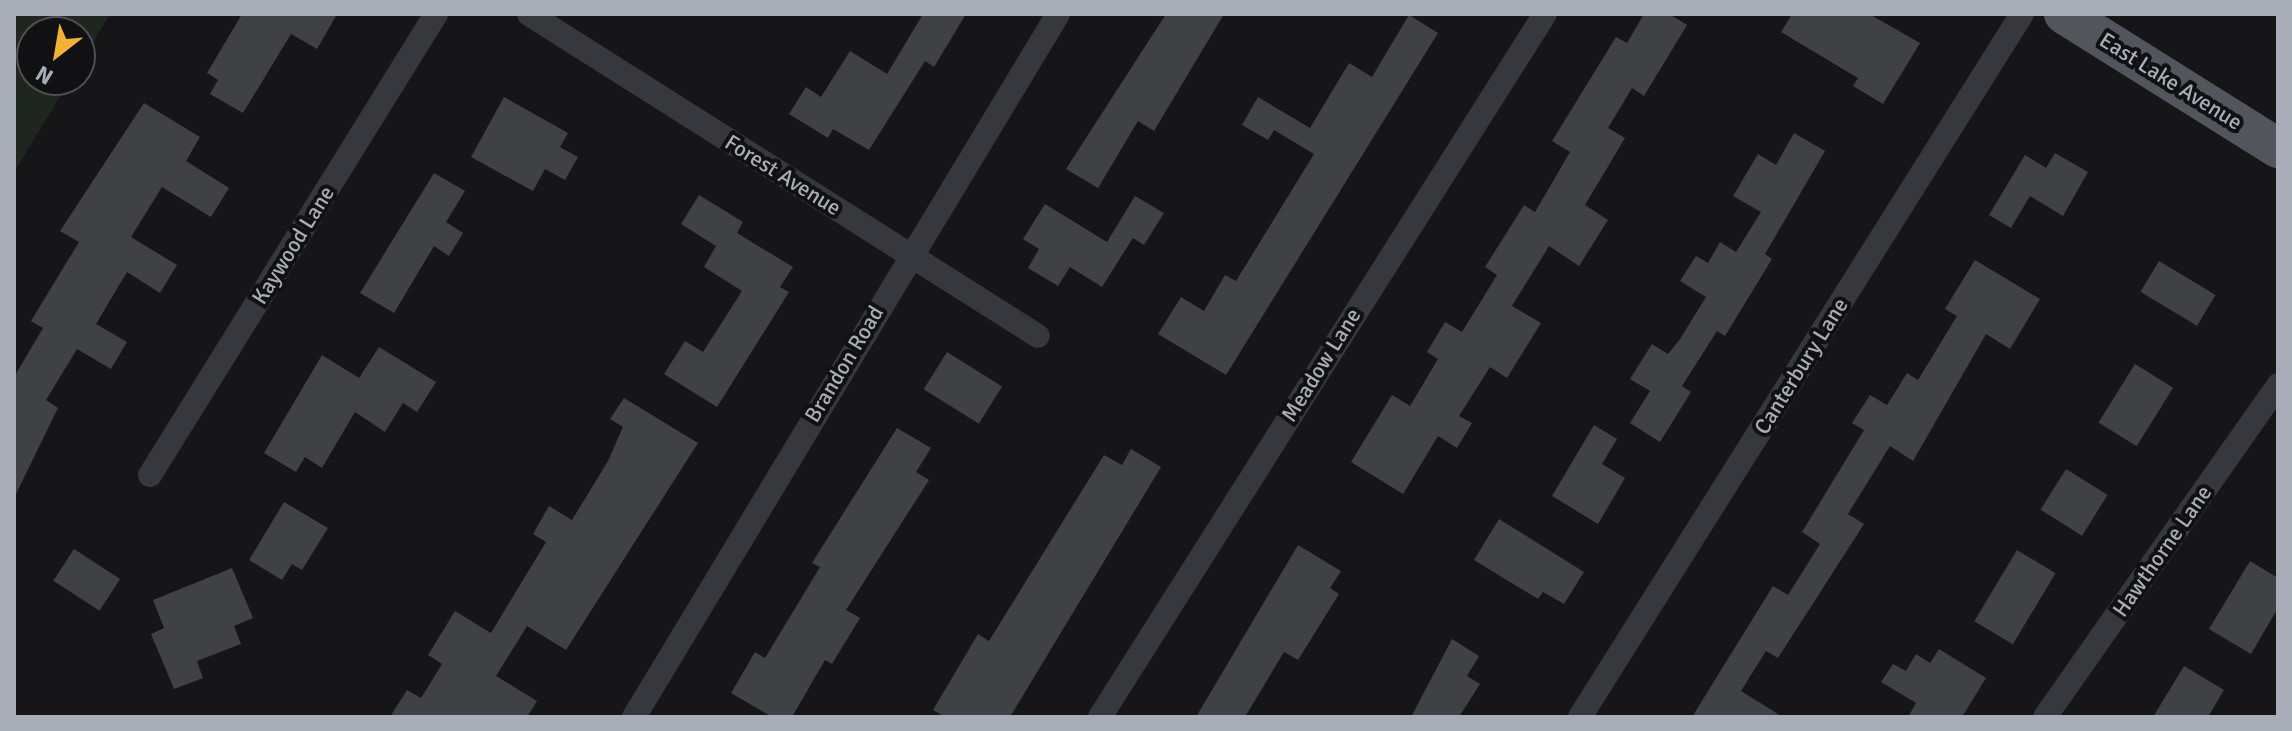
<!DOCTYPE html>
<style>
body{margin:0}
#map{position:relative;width:2292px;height:731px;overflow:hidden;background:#161618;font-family:Signika,sans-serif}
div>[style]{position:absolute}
.green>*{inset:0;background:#1e261f}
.building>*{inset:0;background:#404145;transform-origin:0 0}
.street>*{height:24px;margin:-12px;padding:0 12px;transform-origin:12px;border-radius:12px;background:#37383d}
.primary>*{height:40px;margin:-20px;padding:0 20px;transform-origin:20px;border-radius:20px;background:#53555c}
span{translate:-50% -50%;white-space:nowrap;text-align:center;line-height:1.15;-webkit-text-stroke:8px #111113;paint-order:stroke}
.street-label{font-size:22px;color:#a8adb8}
.frame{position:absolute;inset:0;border:16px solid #a8adb8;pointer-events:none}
.north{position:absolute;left:16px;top:16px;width:80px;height:80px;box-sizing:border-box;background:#111113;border:2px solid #4d4f55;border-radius:50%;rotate:211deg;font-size:22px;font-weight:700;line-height:32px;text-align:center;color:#a8adb8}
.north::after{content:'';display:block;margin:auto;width:28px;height:36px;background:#f2b134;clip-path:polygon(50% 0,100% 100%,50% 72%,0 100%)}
</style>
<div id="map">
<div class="green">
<div style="clip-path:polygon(14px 14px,110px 14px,80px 64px,80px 32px,32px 32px,32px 80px,70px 80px,14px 172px)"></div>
</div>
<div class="building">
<div style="clip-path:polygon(242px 14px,337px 14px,317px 49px,291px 34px,243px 113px,210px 94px,218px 80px,207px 73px)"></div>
<div style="clip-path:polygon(923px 14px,966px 14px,934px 67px,925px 61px,869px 150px,833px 129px,828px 138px,789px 114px,806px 87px,821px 97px,850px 51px,887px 74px)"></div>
<div style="clip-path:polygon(1166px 14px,1224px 14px,1154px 131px,1138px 121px,1098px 188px,1066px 169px)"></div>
<div style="clip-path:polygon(1644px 14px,1669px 14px,1687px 25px,1644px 96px,1632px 88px,1608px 128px,1625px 138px,1585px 205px,1608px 220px,1579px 266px,1549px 246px,1512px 306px,1541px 323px,1507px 378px,1490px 367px,1459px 416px,1472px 423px,1457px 448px,1438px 436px,1403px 494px,1351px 462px,1392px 395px,1410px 406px,1438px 359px,1427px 352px,1445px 322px,1462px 332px,1497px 275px,1485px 267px,1524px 205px,1535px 212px,1570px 152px,1552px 141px,1616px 37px,1627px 43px)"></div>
<div style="clip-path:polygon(1792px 14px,1869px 14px,1920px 43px,1883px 104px,1853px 86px,1858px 78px,1781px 32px)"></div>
<div style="clip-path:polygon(1409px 15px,1438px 33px,1226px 375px,1158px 334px,1181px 297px,1204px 311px,1225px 275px,1236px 281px,1314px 154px,1274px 130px,1268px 140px,1242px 125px,1258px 97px,1310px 128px,1349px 63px,1372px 77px)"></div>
<div style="clip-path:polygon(504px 97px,568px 133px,560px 147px,578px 157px,565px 180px,545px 169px,533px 191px,471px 157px)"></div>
<div style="clip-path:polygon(144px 103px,200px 137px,186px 161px,229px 188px,211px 217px,162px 187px,131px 237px,177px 265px,160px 293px,127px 272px,96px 324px,127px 342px,111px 369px,77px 349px,46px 400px,58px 408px,14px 498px,14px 377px,43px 328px,31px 321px,79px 242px,60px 231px)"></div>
<div style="clip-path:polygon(1794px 133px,1825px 151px,1765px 254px,1772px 259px,1725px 336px,1717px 331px,1682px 386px,1691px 392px,1660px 442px,1630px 423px,1650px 391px,1630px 379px,1652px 344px,1668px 354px,1680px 339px,1706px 297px,1680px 281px,1696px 256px,1708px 263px,1720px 242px,1736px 252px,1761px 212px,1733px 196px,1758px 154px,1776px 165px)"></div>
<div style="clip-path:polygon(2055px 153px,2088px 172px,2063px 216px,2030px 196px,2011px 228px,1989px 215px,2025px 155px,2046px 168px)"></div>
<div style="clip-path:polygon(434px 173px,465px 191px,446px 222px,463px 233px,449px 256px,434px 246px,394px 313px,360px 293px)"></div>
<div style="clip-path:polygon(699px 195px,743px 222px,737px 233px,793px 267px,780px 287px,789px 292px,717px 407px,664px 374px,685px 341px,703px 352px,742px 291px,704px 267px,716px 246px,681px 224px)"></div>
<div style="clip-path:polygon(1135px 196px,1164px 213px,1144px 245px,1133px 238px,1102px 287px,1070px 267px,1058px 286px,1028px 268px,1039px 249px,1023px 239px,1045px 204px,1107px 242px)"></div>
<div style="clip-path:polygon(1975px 260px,2040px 299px,2010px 349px,1986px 334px,1913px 461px,1890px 446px,1848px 514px,1864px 524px,1778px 658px,1766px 651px,1741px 691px,1783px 717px,1692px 717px,1773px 586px,1788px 595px,1820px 544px,1802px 532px,1864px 430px,1852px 423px,1870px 395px,1887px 405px,1907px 373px,1918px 380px,1957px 316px,1945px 309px)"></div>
<div style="left:2159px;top:261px;width:66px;height:36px;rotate:31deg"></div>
<div style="clip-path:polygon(379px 347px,436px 382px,417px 412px,403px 403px,385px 432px,355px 412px,322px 468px,305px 457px,296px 472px,264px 453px,322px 355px,359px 378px)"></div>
<div style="left:947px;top:352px;width:65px;height:44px;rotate:32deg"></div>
<div style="left:2135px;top:364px;width:45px;height:69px;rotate:32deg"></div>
<div style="clip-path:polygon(624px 398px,698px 443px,566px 650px,527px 626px,496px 676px,537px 701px,527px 717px,390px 717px,407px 690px,421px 698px,442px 664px,428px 655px,455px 611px,491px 633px,546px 542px,533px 534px,549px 506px,572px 520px,608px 461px,623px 427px,610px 419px)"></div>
<div style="clip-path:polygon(1594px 425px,1617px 439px,1602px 464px,1625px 478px,1598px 524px,1552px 496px)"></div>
<div style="clip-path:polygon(897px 428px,931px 448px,916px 472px,929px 480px,846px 610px,860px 618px,832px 664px,825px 660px,792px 717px,772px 717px,731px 693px,755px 652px,765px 658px,820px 567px,812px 563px)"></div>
<div style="clip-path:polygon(1131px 449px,1161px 467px,1010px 717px,945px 717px,933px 710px,978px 634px,989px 641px,1104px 455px,1122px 465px)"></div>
<div style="left:2066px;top:469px;width:49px;height:48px;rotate:32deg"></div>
<div style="clip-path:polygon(284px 502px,328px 528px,302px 570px,292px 564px,282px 580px,249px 560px)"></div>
<div style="clip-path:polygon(1499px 519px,1584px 572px,1564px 604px,1543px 592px,1538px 599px,1474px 560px)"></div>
<div style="clip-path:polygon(1298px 545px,1341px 571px,1330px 588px,1339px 594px,1298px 660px,1284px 652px,1245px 717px,1196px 717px)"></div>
<div style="left:74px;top:549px;width:55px;height:38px;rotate:33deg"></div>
<div style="left:2017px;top:550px;width:45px;height:83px;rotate:31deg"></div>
<div style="clip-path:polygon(2250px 561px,2278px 578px,2278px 608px,2251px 654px,2209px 629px)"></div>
<div style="clip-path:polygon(232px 568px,253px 618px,234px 626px,241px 644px,197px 661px,203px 678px,174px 689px,151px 634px,164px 628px,153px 600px)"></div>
<div style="clip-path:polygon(1452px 639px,1479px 656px,1467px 676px,1480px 684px,1459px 717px,1411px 717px)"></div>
<div style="clip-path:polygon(1939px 649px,1986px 678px,1962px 717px,1908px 717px,1916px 703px,1881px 682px,1893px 664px,1906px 671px,1916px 654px,1930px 663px)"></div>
<div style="clip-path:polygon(2184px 666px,2224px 690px,2208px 717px,2153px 717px)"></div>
</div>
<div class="street">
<div style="left:529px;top:14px;width:602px;rotate:32.32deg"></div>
<div style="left:150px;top:475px;width:543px;rotate:-58.18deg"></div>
<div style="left:634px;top:717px;width:821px;rotate:-58.9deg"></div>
<div style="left:1100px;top:717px;width:832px;rotate:-57.67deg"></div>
<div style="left:1580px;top:717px;width:830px;rotate:-57.84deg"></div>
<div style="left:2045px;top:717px;width:406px;rotate:-54.9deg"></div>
</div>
<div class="primary">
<div style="left:2064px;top:14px;width:252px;rotate:32.1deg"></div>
</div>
<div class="street-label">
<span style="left:2171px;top:81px;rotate:32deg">East Lake Avenue</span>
<span style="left:783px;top:175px;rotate:32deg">Forest Avenue</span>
<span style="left:293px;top:245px;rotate:-58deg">Kaywood Lane</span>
<span style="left:844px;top:364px;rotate:-59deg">Brandon Road</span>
<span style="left:1321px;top:365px;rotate:-58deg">Meadow Lane</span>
<span style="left:1801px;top:366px;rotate:-58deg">Canterbury Lane</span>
<span style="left:2162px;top:551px;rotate:-55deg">Hawthorne Lane</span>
</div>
<div class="frame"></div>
<div class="north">N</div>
</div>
